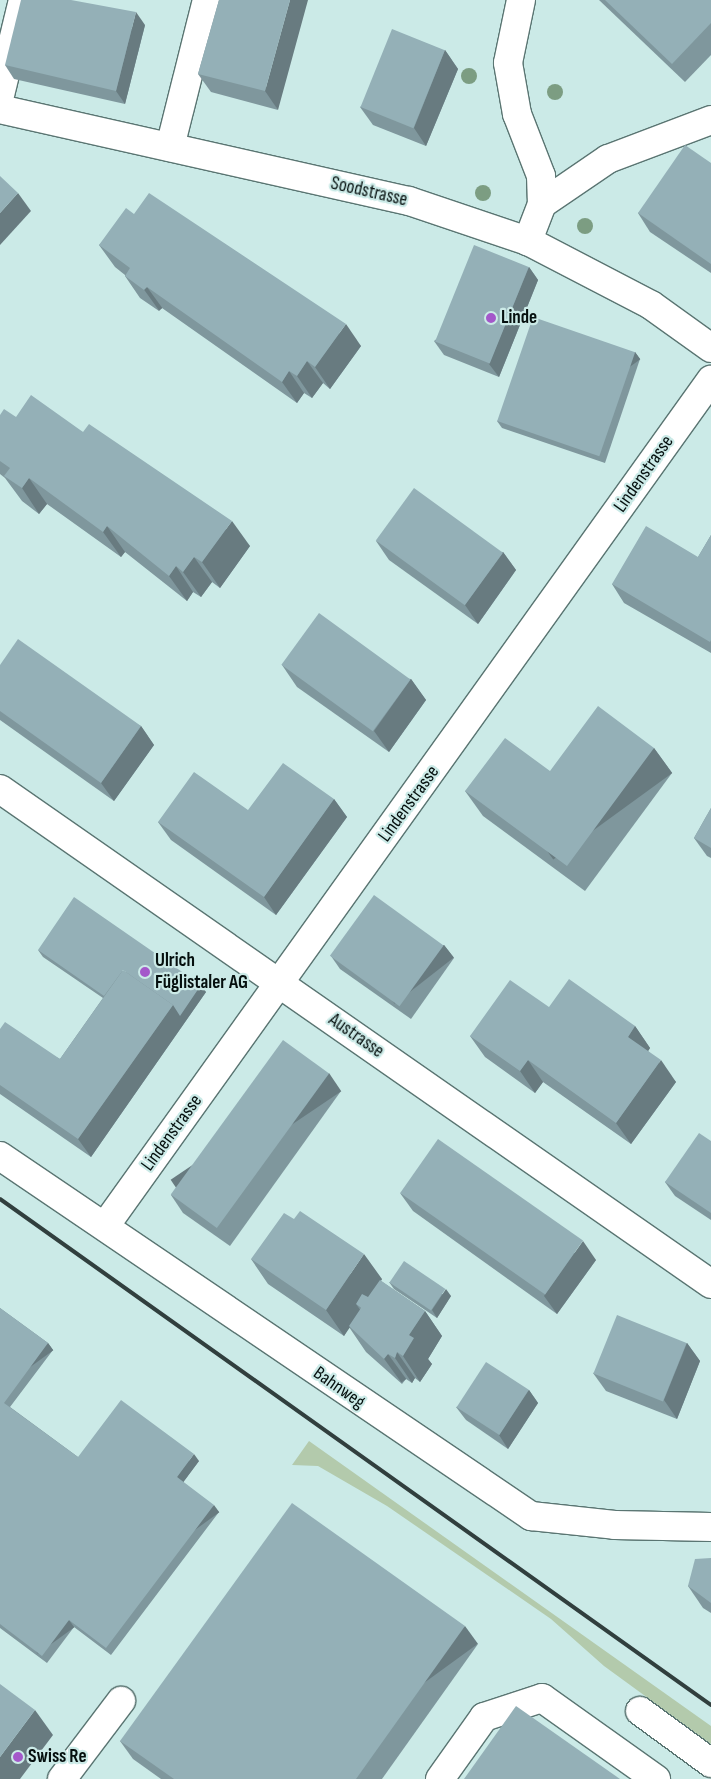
<!DOCTYPE html>
<meta charset="utf-8">
<style>
body{margin:0}
#map{position:relative;width:711px;height:1779px;overflow:hidden;background:#cbeae7;font-family:"Sofia Sans Condensed",sans-serif}
div>[style]{position:absolute}
.green>*{inset:0;background:#b3caac}
.roads{filter:drop-shadow(1px 0 #5a7572) drop-shadow(-1px 0 #5a7572) drop-shadow(0 1px #5a7572) drop-shadow(0 -1px #5a7572)}
.minor>*{height:28px;margin:-14px;padding:0 14px;transform-origin:14px;border-radius:14px;background:#fff}
.rail>*{height:4px;margin:-2px;padding:0 2px;transform-origin:2px;border-radius:2px;background:#313f3e}
.trees>*{width:16px;height:16px;margin:-8px;border-radius:50%;background:#7c9d82}
.wall>*{inset:0;background:#7f979d}
.shaded-wall>*{inset:0;background:#687b80;transform-origin:0 0}
.building>*{inset:0;background:#94b0b7;transform-origin:0 0}
.dots>*{width:14px;height:14px;translate:-50% -50%;box-sizing:border-box;border:2px solid #cbeae7;border-radius:50%}
span{translate:-50% -50%;white-space:nowrap;text-align:center;line-height:1.15;-webkit-text-stroke:4.5px #cbeae7;paint-order:stroke}
.street-label{font-size:19px;color:#050f0e}
.poi-label{font-size:19px;color:#050f0e;font-weight:700}
.left{translate:0 -50%;text-align:left}
</style>
<div id="map">
<div class="green">
<div style="clip-path:polygon(309px 1441px,711px 1726px,711px 1744px,604px 1666px,551px 1619px,387px 1506px,318px 1466px,292px 1465px)"></div>
</div>
<div class="roads">
<div class="minor">
<div style="left:521px;top:0;width:64px;rotate:101.7deg"></div>
<div style="left:508px;top:63px;width:52px;rotate:80deg"></div>
<div style="left:517px;top:114px;width:66px;rotate:68.8deg"></div>
<div style="left:541px;top:176px;width:28px;rotate:88deg"></div>
<div style="left:542px;top:204px;width:40px;rotate:111deg"></div>
<div style="left:0;top:95px;width:98px;rotate:-76.4deg"></div>
<div style="left:0;top:109px;width:419px;rotate:12.7deg"></div>
<div style="left:409px;top:201px;width:126px;rotate:18.6deg"></div>
<div style="left:528px;top:241px;width:139px;rotate:27.5deg"></div>
<div style="left:651px;top:305px;width:74px;rotate:35.6deg"></div>
<div style="left:170px;top:147px;width:152px;rotate:-75.9deg"></div>
<div style="left:542px;top:204px;width:80px;rotate:-34.3deg"></div>
<div style="left:608px;top:159px;width:110px;rotate:-20.7deg"></div>
<div style="left:0;top:789px;width:866px;rotate:34.85deg"></div>
<div style="left:0;top:1156px;width:642px;rotate:34.14deg"></div>
<div style="left:531px;top:1516px;width:84px;rotate:6.1deg"></div>
<div style="left:615px;top:1525px;width:96px;rotate:1.2deg"></div>
<div style="left:105px;top:1226px;width:1041px;rotate:-54.39deg"></div>
<div style="left:640px;top:1711px;width:88px;rotate:36.2deg"></div>
<div style="left:62px;top:1779px;width:98px;rotate:-52.9deg"></div>
<div style="left:440px;top:1779px;width:76px;rotate:-54.6deg"></div>
<div style="left:484px;top:1717px;width:61px;rotate:-18.1deg"></div>
<div style="left:542px;top:1698px;width:140px;rotate:35.4deg"></div>
</div>
</div>
<div class="rail">
<div style="left:0;top:1199px;width:873px;rotate:35.44deg"></div>
</div>
<div class="trees">
<div style="left:469px;top:76px"></div>
<div style="left:555px;top:92px"></div>
<div style="left:483px;top:193px"></div>
<div style="left:585px;top:226px"></div>
</div>
<div class="wall">
<div style="clip-path:polygon(219px 0,278px 110px,211px 92px,198px 74px)"></div>
<div style="clip-path:polygon(599px 0,711px 0,711px 55px,685px 82px)"></div>
<div style="clip-path:polygon(145px 25px,125px 104px,14px 79px,5px 65px)"></div>
<div style="clip-path:polygon(445px 50px,458px 69px,426px 146px,373px 125px,360px 107px)"></div>
<div style="clip-path:polygon(711px 163px,711px 273px,650px 232px,638px 213px)"></div>
<div style="clip-path:polygon(134px 214px,361px 346px,330px 389px,323px 383px,312px 398px,304px 393px,297px 403px,162px 308px,159px 311px,140px 298px,125px 276px,125px 275px,115px 267px,99px 245px)"></div>
<div style="clip-path:polygon(529px 267px,538px 280px,499px 377px,444px 355px,434px 341px)"></div>
<div style="clip-path:polygon(635px 352px,640px 359px,605px 463px,502px 428px,497px 421px)"></div>
<div style="clip-path:polygon(0 415px,16px 417px,83px 432px,250px 546px,220px 588px,212px 582px,201px 597px,193px 592px,187px 601px,125px 552px,121px 557px,47px 504px,39px 514px,22px 501px,5px 478px,0 474px)"></div>
<div style="clip-path:polygon(711px 535px,711px 653px,624px 603px,612px 584px,698px 557px)"></div>
<div style="clip-path:polygon(376px 541px,503px 552px,516px 570px,478px 624px,389px 560px)"></div>
<div style="clip-path:polygon(0 665px,141px 726px,154px 745px,114px 801px,0 720px)"></div>
<div style="clip-path:polygon(282px 665px,411px 679px,426px 700px,389px 752px,297px 687px)"></div>
<div style="clip-path:polygon(654px 748px,672px 773px,585px 891px,483px 816px,465px 791px)"></div>
<div style="clip-path:polygon(334px 799px,347px 817px,276px 915px,171px 840px,158px 822px)"></div>
<div style="clip-path:polygon(711px 808px,711px 858px,707px 856px,694px 838px)"></div>
<div style="clip-path:polygon(444px 945px,454px 958px,411px 1019px,340px 969px,331px 956px)"></div>
<div style="clip-path:polygon(38px 950px,206px 992px,91px 1157px,0 1094px,0 1029px,60px 1059px,103px 998px,43px 957px)"></div>
<div style="clip-path:polygon(549px 1007px,635px 1026px,650px 1048px,648px 1051px,676px 1082px,631px 1144px,543px 1082px,535px 1093px,485px 1057px,470px 1036px)"></div>
<div style="clip-path:polygon(341px 1091px,230px 1246px,183px 1213px,171px 1195px)"></div>
<div style="clip-path:polygon(711px 1141px,711px 1220px,675px 1196px,665px 1182px)"></div>
<div style="clip-path:polygon(400px 1193px,596px 1260px,557px 1314px,413px 1211px)"></div>
<div style="clip-path:polygon(251px 1259px,382px 1279px,381px 1281px,425px 1311px,442px 1336px,428px 1359px,432px 1364px,420px 1382px,415px 1378px,412px 1383px,406px 1379px,402px 1384px,366px 1352px,349px 1327px,344px 1336px,268px 1284px)"></div>
<div style="clip-path:polygon(389px 1282px,451px 1296px,437px 1318px,394px 1289px)"></div>
<div style="clip-path:polygon(0 1308px,48px 1343px,53px 1350px,10px 1407px,78px 1457px,199px 1461px,183px 1482px,219px 1512px,111px 1655px,74px 1627px,47px 1663px,0 1628px)"></div>
<div style="clip-path:polygon(687px 1343px,700px 1361px,677px 1419px,606px 1391px,593px 1373px)"></div>
<div style="clip-path:polygon(529px 1390px,538px 1403px,508px 1449px,466px 1420px,456px 1407px)"></div>
<div style="clip-path:polygon(711px 1558px,711px 1613px,703px 1608px,688px 1586px)"></div>
<div style="clip-path:polygon(478px 1644px,382px 1779px,161px 1779px,133px 1759px,120px 1741px)"></div>
</div>
<div class="shaded-wall">
<div style="clip-path:polygon(290px 0,308px 0,278px 110px,265px 91px)"></div>
<div style="clip-path:polygon(136px 12px,145px 25px,125px 104px,116px 91px)"></div>
<div style="clip-path:polygon(445px 50px,458px 69px,426px 146px,414px 128px)"></div>
<div style="clip-path:polygon(18px 193px,31px 211px,0 245px,0 213px)"></div>
<div style="clip-path:polygon(529px 267px,538px 280px,499px 377px,489px 364px)"></div>
<div style="left:147px;top:287px;width:26px;height:4px;rotate:54deg"></div>
<div style="clip-path:polygon(346px 324px,361px 346px,330px 389px,315px 367px)"></div>
<div style="left:635px;top:352px;width:9px;height:110px;rotate:54deg"></div>
<div style="clip-path:polygon(307px 361px,323px 383px,312px 398px,297px 376px)"></div>
<div style="clip-path:polygon(289px 371px,304px 393px,297px 403px,282px 382px)"></div>
<div style="clip-path:polygon(29px 478px,47px 504px,39px 514px,22px 488px)"></div>
<div style="clip-path:polygon(232px 521px,250px 546px,220px 588px,202px 562px)"></div>
<div style="clip-path:polygon(107px 526px,125px 552px,121px 557px,103px 532px)"></div>
<div style="clip-path:polygon(503px 552px,516px 570px,478px 624px,465px 605px)"></div>
<div style="clip-path:polygon(194px 557px,212px 582px,201px 597px,183px 572px)"></div>
<div style="clip-path:polygon(176px 566px,193px 592px,187px 601px,169px 576px)"></div>
<div style="clip-path:polygon(411px 679px,426px 700px,389px 752px,374px 731px)"></div>
<div style="clip-path:polygon(141px 726px,154px 745px,114px 801px,101px 783px)"></div>
<div style="left:654px;top:748px;width:31px;height:147px;rotate:54deg"></div>
<div style="clip-path:polygon(334px 799px,347px 817px,276px 915px,264px 897px)"></div>
<div style="left:444px;top:945px;width:16px;height:75px;rotate:52deg"></div>
<div style="clip-path:polygon(201px 985px,206px 992px,91px 1157px,78px 1139px,173px 1005px)"></div>
<div style="clip-path:polygon(635px 1026px,650px 1048px,643px 1059px,628px 1037px)"></div>
<div style="clip-path:polygon(528px 1060px,543px 1082px,535px 1093px,520px 1071px)"></div>
<div style="clip-path:polygon(661px 1060px,676px 1082px,631px 1144px,616px 1123px)"></div>
<div style="left:329px;top:1073px;width:22px;height:191px;rotate:56deg"></div>
<div style="clip-path:polygon(583px 1241px,596px 1260px,557px 1314px,544px 1296px)"></div>
<div style="clip-path:polygon(364px 1254px,382px 1279px,362px 1309px,356px 1304px,361px 1311px,344px 1336px,326px 1310px)"></div>
<div style="clip-path:polygon(446px 1289px,451px 1296px,437px 1318px,432px 1310px)"></div>
<div style="clip-path:polygon(425px 1311px,442px 1336px,428px 1359px,432px 1364px,420px 1382px,403px 1356px,409px 1335px)"></div>
<div style="left:48px;top:1343px;width:9px;height:74px;rotate:54deg"></div>
<div style="clip-path:polygon(687px 1343px,700px 1361px,677px 1419px,664px 1400px)"></div>
<div style="clip-path:polygon(397px 1352px,415px 1378px,412px 1383px,395px 1358px)"></div>
<div style="left:388px;top:1354px;width:31px;height:6px;rotate:54deg"></div>
<div style="clip-path:polygon(529px 1390px,538px 1403px,508px 1449px,499px 1435px)"></div>
<div style="clip-path:polygon(194px 1454px,199px 1461px,182px 1484px,177px 1477px)"></div>
<div style="left:214px;top:1505px;width:9px;height:179px;rotate:54deg"></div>
<div style="left:69px;top:1620px;width:9px;height:45px;rotate:54deg"></div>
<div style="left:465px;top:1626px;width:22px;height:188px;rotate:54deg"></div>
<div style="clip-path:polygon(35px 1710px,53px 1735px,20px 1779px,0 1779px,0 1757px)"></div>
</div>
<div class="building">
<div style="clip-path:polygon(21px 0,71px 0,136px 12px,116px 91px,5px 65px)"></div>
<div style="clip-path:polygon(219px 0,290px 0,265px 91px,198px 74px)"></div>
<div style="clip-path:polygon(605px 0,711px 0,711px 23px,672px 64px)"></div>
<div style="left:392px;top:29px;width:57px;height:84px;rotate:22deg"></div>
<div style="clip-path:polygon(685px 145px,711px 163px,711px 264px,638px 213px)"></div>
<div style="clip-path:polygon(0 176px,18px 193px,0 213px)"></div>
<div style="clip-path:polygon(149px 193px,346px 324px,315px 367px,307px 361px,297px 376px,289px 371px,282px 382px,147px 287px,144px 290px,125px 276px,130px 268px,99px 245px,126px 208px,134px 214px)"></div>
<div style="left:474px;top:245px;width:59px;height:104px;rotate:22deg"></div>
<div style="left:533px;top:317px;width:108px;height:110px;rotate:19deg"></div>
<div style="clip-path:polygon(31px 395px,83px 432px,89px 424px,232px 521px,202px 562px,194px 557px,183px 572px,176px 566px,169px 576px,107px 526px,103px 532px,29px 478px,22px 488px,4px 476px,10px 468px,0 461px,0 415px,4px 409px,16px 417px)"></div>
<div style="left:414px;top:488px;width:110px;height:65px;rotate:36deg"></div>
<div style="clip-path:polygon(646px 526px,698px 557px,711px 535px,711px 640px,710px 642px,612px 584px)"></div>
<div style="left:319px;top:613px;width:113px;height:64px;rotate:36deg"></div>
<div style="clip-path:polygon(18px 639px,141px 726px,101px 783px,0 711px,0 665px)"></div>
<div style="clip-path:polygon(598px 706px,654px 748px,567px 866px,465px 791px,505px 738px,550px 771px)"></div>
<div style="clip-path:polygon(283px 763px,334px 799px,264px 897px,158px 822px,194px 772px,248px 810px)"></div>
<div style="clip-path:polygon(711px 808px,711px 848px,694px 838px)"></div>
<div style="left:374px;top:895px;width:86px;height:75px;rotate:36deg"></div>
<div style="clip-path:polygon(74px 897px,201px 985px,180px 1016px,173px 1005px,123px 970px,104px 996px,38px 950px)"></div>
<div style="clip-path:polygon(123px 970px,173px 1005px,78px 1139px,0 1085px,0 1029px,5px 1022px,60px 1059px)"></div>
<div style="clip-path:polygon(569px 979px,635px 1026px,628px 1037px,661px 1060px,616px 1123px,528px 1060px,520px 1071px,470px 1036px,510px 980px,549px 1007px)"></div>
<div style="left:283px;top:1040px;width:57px;height:191px;rotate:36deg"></div>
<div style="clip-path:polygon(699px 1133px,711px 1141px,711px 1213px,665px 1182px)"></div>
<div style="left:438px;top:1139px;width:177px;height:66px;rotate:35deg"></div>
<div style="clip-path:polygon(300px 1211px,364px 1254px,326px 1310px,251px 1259px,284px 1213px,294px 1219px)"></div>
<div style="left:404px;top:1261px;width:50px;height:26px;rotate:34deg"></div>
<div style="clip-path:polygon(380px 1280px,425px 1311px,409px 1335px,414px 1338px,403px 1356px,397px 1352px,395px 1358px,388px 1354px,384px 1359px,349px 1326px,361px 1308px,356px 1304px,362px 1294px,368px 1297px)"></div>
<div style="clip-path:polygon(0 1308px,48px 1343px,4px 1403px,78px 1457px,121px 1400px,194px 1454px,177px 1477px,214px 1505px,106px 1648px,69px 1620px,42px 1656px,0 1624px)"></div>
<div style="left:617px;top:1315px;width:75px;height:63px;rotate:22deg"></div>
<div style="left:486px;top:1362px;width:51px;height:54px;rotate:33deg"></div>
<div style="clip-path:polygon(292px 1503px,465px 1626px,356px 1779px,174px 1779px,120px 1741px)"></div>
<div style="clip-path:polygon(711px 1558px,711px 1603px,688px 1586px,695px 1559px)"></div>
<div style="clip-path:polygon(0 1684px,35px 1710px,0 1757px)"></div>
<div style="clip-path:polygon(516px 1706px,620px 1779px,464px 1779px)"></div>
</div>
<div class="dots">
<div style="left:491px;top:318px;background:#a458ca"></div>
<div style="left:145px;top:972px;background:#a458ca"></div>
<div style="left:18px;top:1757px;background:#a458ca"></div>
</div>
<div class="street-label">
<span style="left:369px;top:192px;rotate:13deg">Soodstrasse</span>
<span style="left:644px;top:474px;rotate:-55deg">Lindenstrasse</span>
<span style="left:409px;top:804px;rotate:-54deg">Lindenstrasse</span>
<span style="left:356px;top:1036px;rotate:35deg">Austrasse</span>
<span style="left:172px;top:1133px;rotate:-54deg">Lindenstrasse</span>
<span style="left:339px;top:1388px;rotate:35deg">Bahnweg</span>
</div>
<div class="poi-label">
<span class="left" style="left:501px;top:318px">Linde</span>
<span class="left" style="left:155px;top:972px">Ulrich<br>Füglistaler AG</span>
<span class="left" style="left:28px;top:1757px">Swiss Re</span>
</div>
</div>
